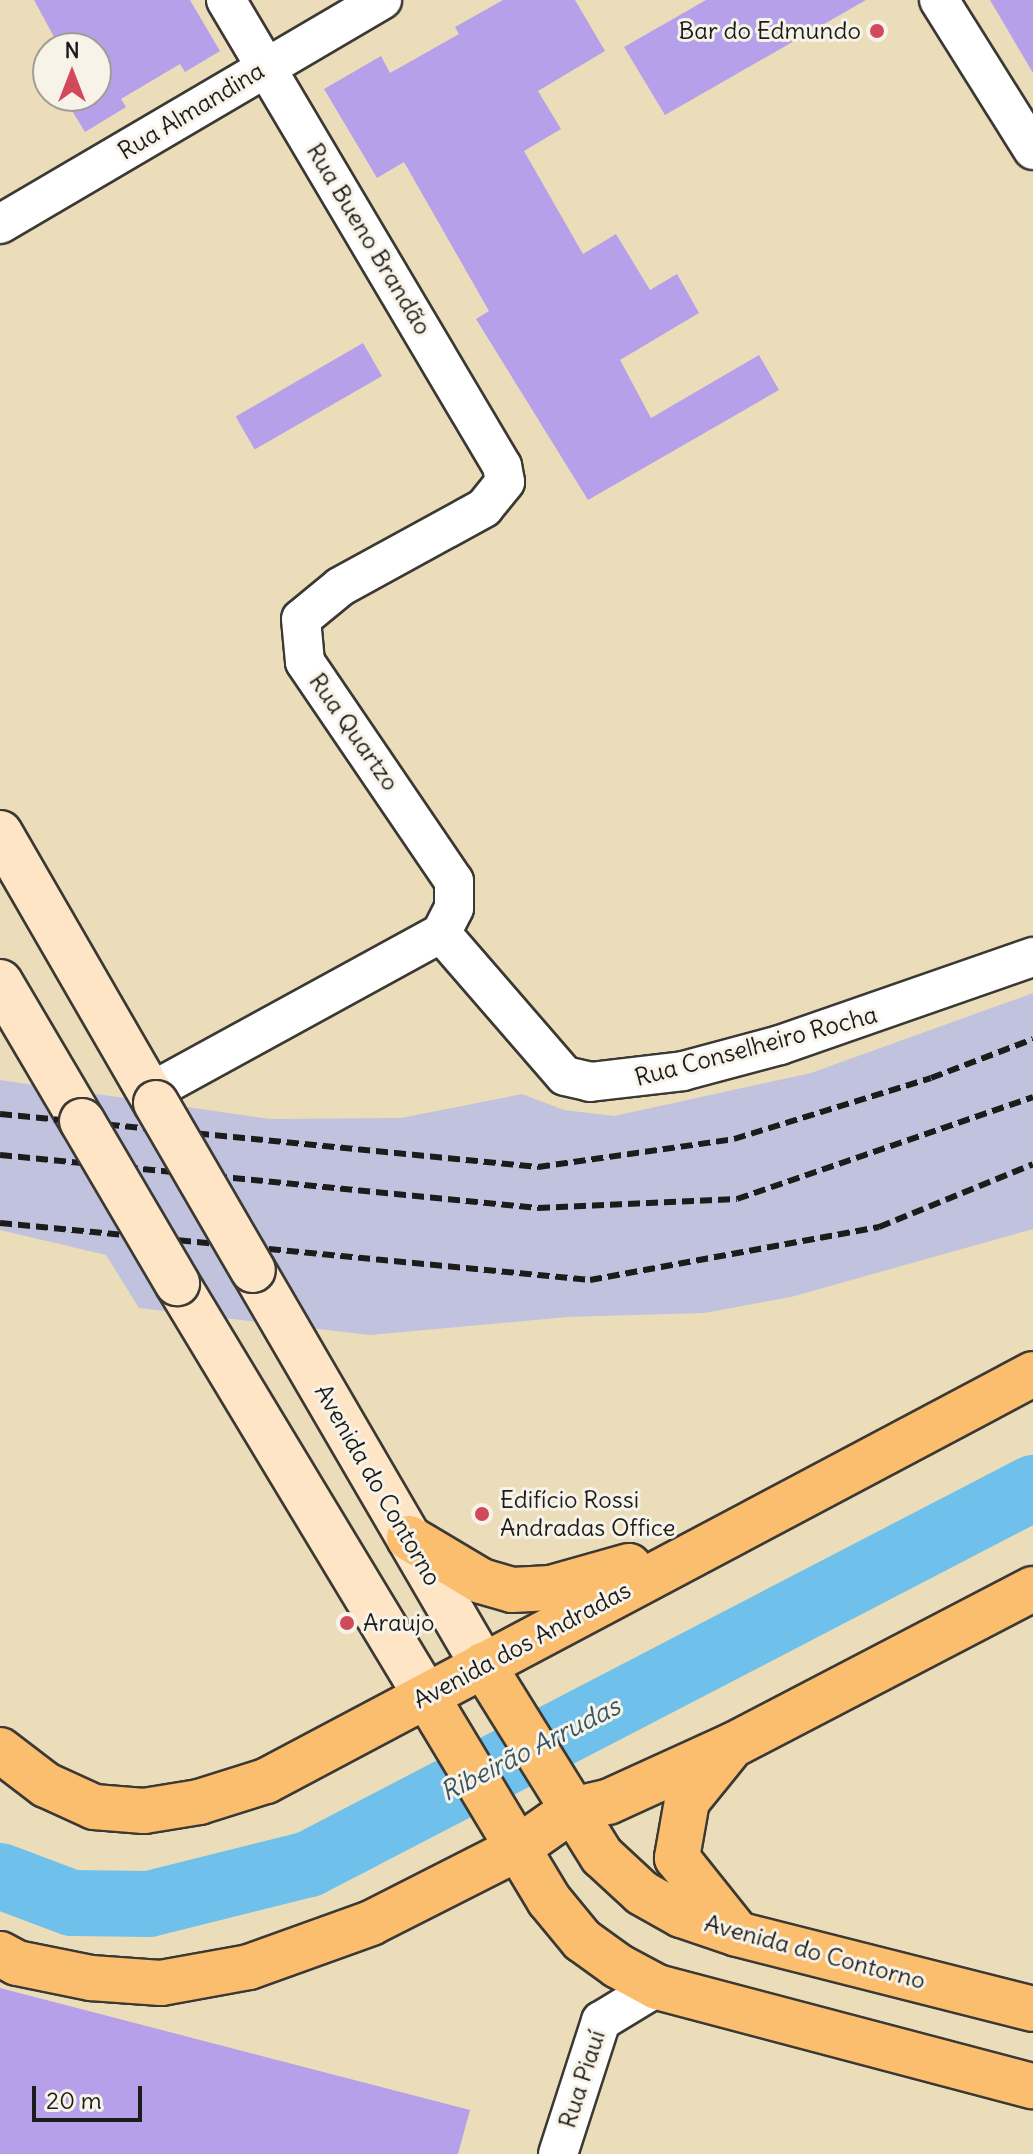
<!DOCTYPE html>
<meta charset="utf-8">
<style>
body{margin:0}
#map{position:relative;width:1033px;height:2154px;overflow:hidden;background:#ebddba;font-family:Delius,sans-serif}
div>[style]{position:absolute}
.industrial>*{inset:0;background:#c1c2dd}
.river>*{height:66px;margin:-33px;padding:0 33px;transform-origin:33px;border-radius:33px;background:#6fc1eb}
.building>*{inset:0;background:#b7a0ea;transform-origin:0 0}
.roads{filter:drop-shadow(2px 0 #3b3934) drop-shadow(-2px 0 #3b3934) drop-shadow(0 2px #3b3934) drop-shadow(0 -2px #3b3934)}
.minor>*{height:38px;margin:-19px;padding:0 19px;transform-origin:19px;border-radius:19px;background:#fff}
.secondary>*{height:44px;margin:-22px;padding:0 22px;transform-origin:22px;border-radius:22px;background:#fde5c5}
.primary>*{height:44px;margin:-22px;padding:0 22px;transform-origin:22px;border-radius:22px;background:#fbbd6e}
.rail>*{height:6px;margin-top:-3px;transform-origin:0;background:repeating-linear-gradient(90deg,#1c1c1c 0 12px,transparent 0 18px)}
.bridges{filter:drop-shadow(2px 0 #3b3934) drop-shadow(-2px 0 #3b3934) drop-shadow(0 2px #3b3934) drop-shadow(0 -2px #3b3934)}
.secondary-bridge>*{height:44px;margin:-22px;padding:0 22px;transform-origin:22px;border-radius:22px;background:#fde5c5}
.dots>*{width:22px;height:22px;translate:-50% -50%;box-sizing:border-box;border:4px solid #f7f3e8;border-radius:50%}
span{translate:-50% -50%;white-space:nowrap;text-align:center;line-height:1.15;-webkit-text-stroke:6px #f7f3e8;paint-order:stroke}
.poi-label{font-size:24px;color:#1c1c1c}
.right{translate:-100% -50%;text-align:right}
.left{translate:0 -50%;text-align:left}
.street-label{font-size:24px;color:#1c1c1c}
.water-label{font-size:26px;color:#395664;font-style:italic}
.north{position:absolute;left:32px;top:32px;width:80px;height:80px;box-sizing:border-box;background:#f7f3e8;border:2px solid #9f9d96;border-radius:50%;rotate:0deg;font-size:22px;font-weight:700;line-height:32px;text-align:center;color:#1c1c1c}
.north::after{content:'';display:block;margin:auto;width:28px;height:36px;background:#d1495b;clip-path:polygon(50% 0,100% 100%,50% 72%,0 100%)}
.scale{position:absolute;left:32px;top:2086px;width:110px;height:36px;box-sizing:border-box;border:4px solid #1c1c1c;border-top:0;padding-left:10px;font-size:24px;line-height:28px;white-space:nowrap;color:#1c1c1c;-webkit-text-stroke:6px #f7f3e8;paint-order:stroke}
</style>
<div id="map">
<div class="industrial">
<div style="clip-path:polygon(1033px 993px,1033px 1229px,791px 1297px,704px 1313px,567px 1317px,370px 1335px,139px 1308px,106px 1255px,0 1230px,0 1080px,270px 1119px,401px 1118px,522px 1094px,564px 1110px,614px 1116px,811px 1073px)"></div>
</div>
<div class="river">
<div style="left:0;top:1876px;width:77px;rotate:20.6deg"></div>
<div style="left:72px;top:1903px;width:77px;rotate:0.7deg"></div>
<div style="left:149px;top:1904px;width:165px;rotate:-14deg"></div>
<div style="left:309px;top:1864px;width:816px;rotate:-27.44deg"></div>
</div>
<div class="building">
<div style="clip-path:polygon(34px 0,190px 0,220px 51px,185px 72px,180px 64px,121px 99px,126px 107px,85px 132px,63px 96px,96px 96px,96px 48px,60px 48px)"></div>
<div style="clip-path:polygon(503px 0,575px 0,605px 51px,538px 91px,561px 129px,524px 151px,583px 254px,616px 234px,650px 290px,677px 274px,699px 313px,620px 360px,651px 418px,759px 355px,779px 390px,588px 500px,476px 319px,489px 311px,404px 162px,377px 178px,324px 89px,381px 56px,390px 73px,459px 34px,455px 27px)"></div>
<div style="clip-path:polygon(706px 0,866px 0,665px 115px,624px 47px)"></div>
<div style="clip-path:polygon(990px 0,1033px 0,1033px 73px)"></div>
<div style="left:363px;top:343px;width:38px;height:147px;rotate:60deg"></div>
<div style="clip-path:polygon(0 1988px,470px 2110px,458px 2154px,0 2154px)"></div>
</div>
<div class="roads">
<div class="minor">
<div style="left:226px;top:0;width:542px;rotate:59.36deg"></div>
<div style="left:502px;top:466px;width:16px;rotate:79deg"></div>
<div style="left:505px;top:482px;width:33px;rotate:129deg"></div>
<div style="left:484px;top:508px;width:164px;rotate:151.3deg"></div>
<div style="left:340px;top:587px;width:50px;rotate:140.6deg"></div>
<div style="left:301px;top:619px;width:43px;rotate:84.7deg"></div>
<div style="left:305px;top:662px;width:265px;rotate:55.8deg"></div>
<div style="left:454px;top:881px;width:27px;rotate:90deg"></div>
<div style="left:454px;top:908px;width:28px;rotate:117deg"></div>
<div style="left:939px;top:0;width:177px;rotate:57.9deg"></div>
<div style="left:0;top:224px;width:443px;rotate:-30.4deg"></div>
<div style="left:441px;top:933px;width:189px;rotate:49.1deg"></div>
<div style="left:565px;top:1076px;width:26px;rotate:13deg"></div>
<div style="left:590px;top:1082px;width:94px;rotate:-6.7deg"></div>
<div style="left:683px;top:1071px;width:100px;rotate:-15deg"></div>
<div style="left:780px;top:1045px;width:268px;rotate:-19.2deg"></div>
<div style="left:149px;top:1093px;width:333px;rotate:-28.7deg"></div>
<div style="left:558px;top:2154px;width:140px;rotate:-72.1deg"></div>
<div style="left:601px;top:2021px;width:66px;rotate:-31.3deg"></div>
</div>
<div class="secondary">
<div style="left:0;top:833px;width:312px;rotate:60deg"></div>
<div style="left:0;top:982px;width:161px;rotate:59.5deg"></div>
<div style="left:253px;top:1270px;width:457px;rotate:59.8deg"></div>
<div style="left:177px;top:1283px;width:484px;rotate:58.9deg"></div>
</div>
<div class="primary">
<div style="left:409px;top:1538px;width:84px;rotate:30.8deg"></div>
<div style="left:481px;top:1581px;width:32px;rotate:16deg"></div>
<div style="left:512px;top:1590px;width:39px;rotate:-3deg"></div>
<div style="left:551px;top:1588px;width:81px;rotate:-15.8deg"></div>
<div style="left:483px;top:1665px;width:225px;rotate:58.1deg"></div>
<div style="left:602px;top:1856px;width:54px;rotate:42.8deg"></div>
<div style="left:642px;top:1893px;width:45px;rotate:29.4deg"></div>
<div style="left:681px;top:1915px;width:59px;rotate:18.7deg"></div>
<div style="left:737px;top:1934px;width:305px;rotate:14.2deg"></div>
<div style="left:427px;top:1697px;width:237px;rotate:59deg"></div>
<div style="left:549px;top:1900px;width:52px;rotate:50.5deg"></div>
<div style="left:582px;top:1940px;width:44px;rotate:35.8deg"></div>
<div style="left:618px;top:1966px;width:44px;rotate:28.3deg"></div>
<div style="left:657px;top:1987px;width:389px;rotate:14.8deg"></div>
<div style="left:0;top:1750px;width:58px;rotate:37.3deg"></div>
<div style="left:46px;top:1785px;width:53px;rotate:24.6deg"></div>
<div style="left:94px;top:1807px;width:50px;rotate:4.6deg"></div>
<div style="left:144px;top:1811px;width:56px;rotate:-9.3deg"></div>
<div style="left:199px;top:1802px;width:70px;rotate:-17.4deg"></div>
<div style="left:266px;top:1781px;width:868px;rotate:-27.95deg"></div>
<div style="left:726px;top:1753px;width:62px;rotate:129.1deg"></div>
<div style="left:687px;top:1801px;width:58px;rotate:100deg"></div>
<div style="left:677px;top:1858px;width:95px;rotate:51.4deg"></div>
<div style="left:0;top:1954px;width:19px;rotate:28deg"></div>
<div style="left:17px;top:1963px;width:76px;rotate:11.5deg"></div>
<div style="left:91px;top:1978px;width:70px;rotate:4.1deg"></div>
<div style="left:161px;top:1983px;width:89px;rotate:-10.3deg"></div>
<div style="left:249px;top:1967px;width:130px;rotate:-19.8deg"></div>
<div style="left:371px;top:1923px;width:161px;rotate:-26.9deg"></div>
<div style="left:515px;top:1850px;width:70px;rotate:-35.1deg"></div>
<div style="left:572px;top:1810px;width:37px;rotate:-13deg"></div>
<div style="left:608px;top:1802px;width:137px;rotate:-24.5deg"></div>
<div style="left:733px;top:1745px;width:338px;rotate:-27.5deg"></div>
</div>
</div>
<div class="rail">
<div style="left:0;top:1114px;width:541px;rotate:5.63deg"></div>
<div style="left:538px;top:1167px;width:198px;rotate:-8.1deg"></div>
<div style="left:734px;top:1139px;width:206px;rotate:-17.2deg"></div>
<div style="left:931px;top:1078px;width:109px;rotate:-20.9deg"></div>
<div style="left:0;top:1155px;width:541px;rotate:5.63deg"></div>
<div style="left:538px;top:1208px;width:199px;rotate:-2.6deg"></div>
<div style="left:737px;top:1199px;width:313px;rotate:-19deg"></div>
<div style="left:0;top:1223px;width:593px;rotate:5.52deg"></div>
<div style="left:590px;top:1280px;width:294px;rotate:-10.4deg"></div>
<div style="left:879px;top:1227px;width:166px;rotate:-22.2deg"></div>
</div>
<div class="bridges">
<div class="secondary-bridge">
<div style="left:156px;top:1103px;width:193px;rotate:59.9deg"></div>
<div style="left:82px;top:1121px;width:188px;rotate:59.6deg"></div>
</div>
</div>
<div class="dots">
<div style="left:877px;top:31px;background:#d1495b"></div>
<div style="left:482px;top:1514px;background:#d1495b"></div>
<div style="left:347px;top:1623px;background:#d1495b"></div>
</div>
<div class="poi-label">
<span class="right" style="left:861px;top:31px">Bar do Edmundo</span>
<span class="left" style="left:500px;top:1514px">Edifício Rossi<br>Andradas Office</span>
<span class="left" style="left:363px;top:1623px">Araujo</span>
</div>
<div class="street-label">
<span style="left:191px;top:111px;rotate:-31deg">Rua Almandina</span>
<span style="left:369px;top:239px;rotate:59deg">Rua Bueno Brandão</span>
<span style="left:354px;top:732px;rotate:55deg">Rua Quartzo</span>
<span style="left:756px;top:1046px;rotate:-15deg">Rua Conselheiro Rocha</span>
<span style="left:378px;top:1485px;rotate:60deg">Avenida do Contorno</span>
<span style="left:522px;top:1645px;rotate:-28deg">Avenida dos Andradas</span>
<span style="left:815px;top:1952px;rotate:15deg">Avenida do Contorno</span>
<span style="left:582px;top:2079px;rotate:-72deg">Rua Piauí</span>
</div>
<div class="water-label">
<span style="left:530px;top:1749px;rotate:-27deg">Ribeirão Arrudas</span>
</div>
<div class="north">N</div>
<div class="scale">20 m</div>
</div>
